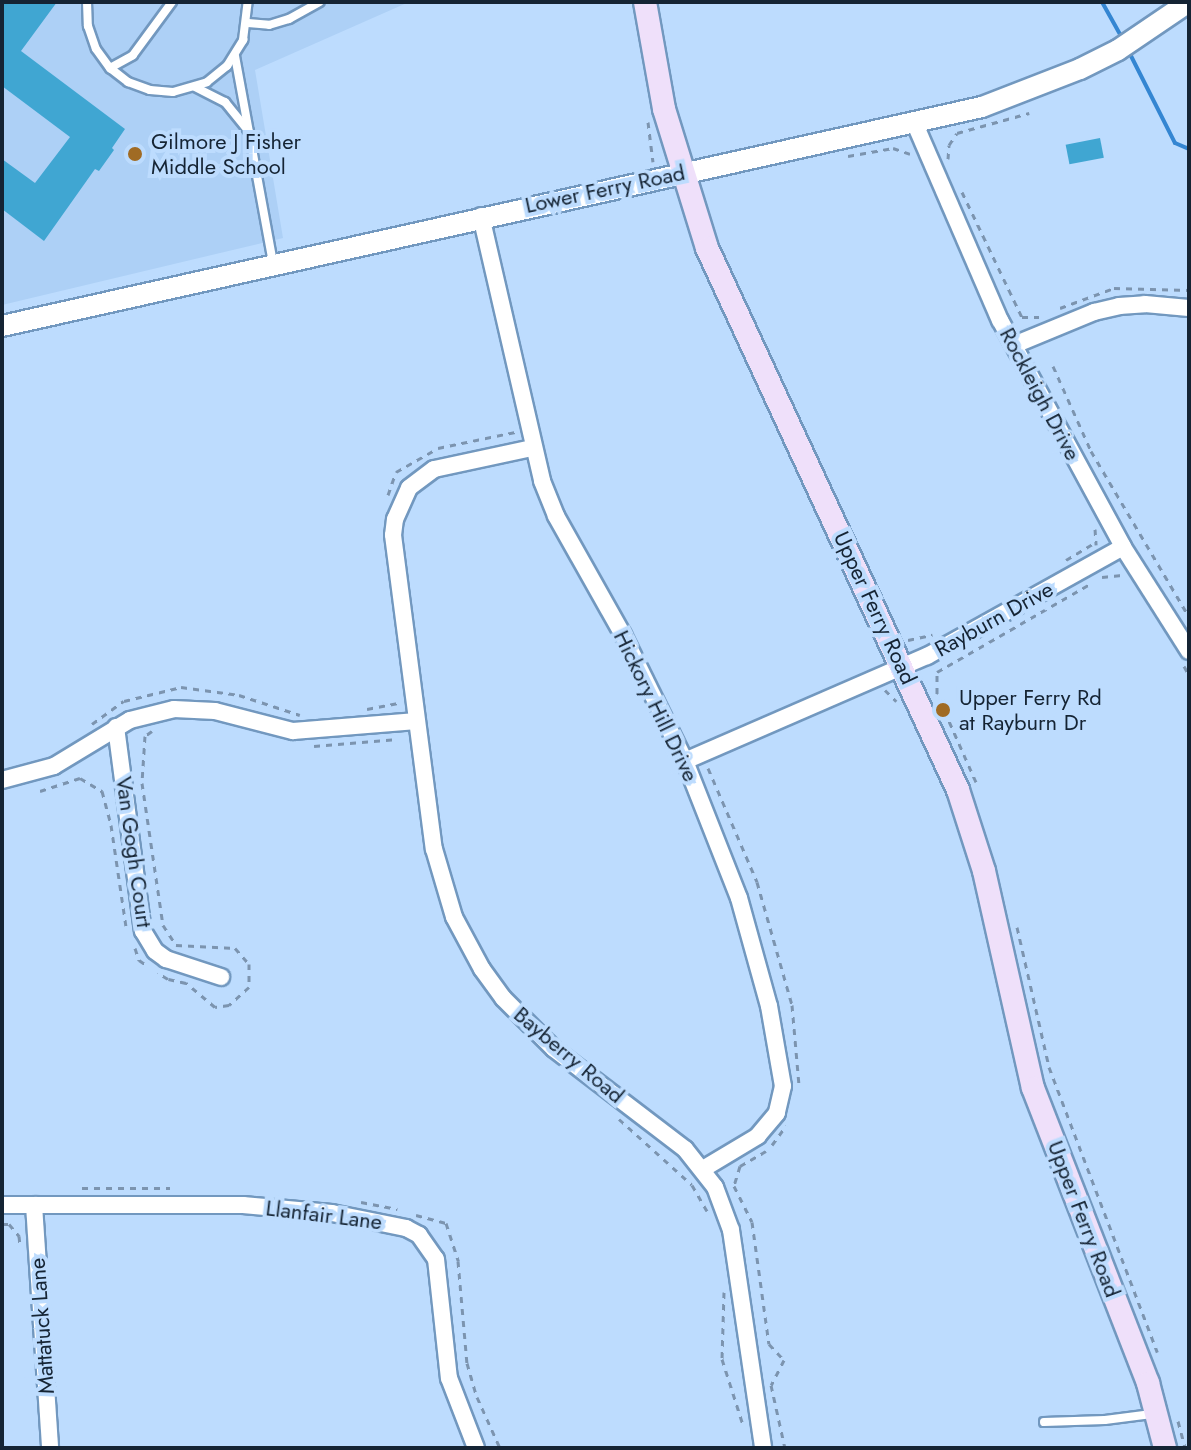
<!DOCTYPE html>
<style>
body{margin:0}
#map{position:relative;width:1191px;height:1450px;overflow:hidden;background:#bddcfe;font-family:Jost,sans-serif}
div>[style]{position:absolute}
.built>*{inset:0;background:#add0f6}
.stream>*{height:4px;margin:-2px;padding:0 2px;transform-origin:2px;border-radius:2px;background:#3486d2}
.building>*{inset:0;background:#40a6d2;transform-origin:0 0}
.path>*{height:3px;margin-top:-1.5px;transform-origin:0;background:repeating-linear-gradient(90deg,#7c94af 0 6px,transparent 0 12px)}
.roads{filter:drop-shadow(2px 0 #7298bf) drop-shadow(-2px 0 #7298bf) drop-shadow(0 2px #7298bf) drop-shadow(0 -2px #7298bf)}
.service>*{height:8px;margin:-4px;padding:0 4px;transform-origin:4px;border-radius:4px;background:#fff}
.minor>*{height:16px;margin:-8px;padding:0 8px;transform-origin:8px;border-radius:8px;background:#fff}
.tertiary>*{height:20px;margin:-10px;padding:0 10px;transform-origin:10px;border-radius:10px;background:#fff}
.secondary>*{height:22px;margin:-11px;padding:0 11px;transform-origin:11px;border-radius:11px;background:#efe0fa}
.dots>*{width:22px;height:22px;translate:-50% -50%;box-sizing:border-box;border:4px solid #bddcfe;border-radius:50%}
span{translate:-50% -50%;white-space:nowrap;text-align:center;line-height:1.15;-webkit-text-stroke:8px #bddcfe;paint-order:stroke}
.poi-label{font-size:22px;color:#152434}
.left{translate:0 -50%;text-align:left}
.street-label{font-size:22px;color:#152434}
.frame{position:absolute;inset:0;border:4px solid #152434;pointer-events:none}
</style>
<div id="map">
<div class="built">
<div style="clip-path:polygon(2px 2px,409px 2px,255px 70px,283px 238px,2px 305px)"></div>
</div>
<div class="stream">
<div style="left:1102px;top:2px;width:41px;rotate:60.9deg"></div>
<div style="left:1128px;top:50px;width:104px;rotate:63.2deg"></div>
<div style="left:1175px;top:143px;width:15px;rotate:23deg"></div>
</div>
<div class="building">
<div style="clip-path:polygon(2px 2px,57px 2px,21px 51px,125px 129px,112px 148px,114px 150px,99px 171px,95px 169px,44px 241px,2px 209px,2px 159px,35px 183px,70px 137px,2px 86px)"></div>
<div style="left:1100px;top:138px;width:20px;height:35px;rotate:79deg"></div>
</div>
<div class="path">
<div style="left:648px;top:122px;width:40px;rotate:82.9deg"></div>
<div style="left:848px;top:156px;width:46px;rotate:-10.1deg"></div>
<div style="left:893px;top:148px;width:18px;rotate:19deg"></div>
<div style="left:948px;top:159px;width:14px;rotate:-86deg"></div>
<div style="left:949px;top:145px;width:14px;rotate:-56deg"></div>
<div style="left:957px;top:133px;width:75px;rotate:-15.5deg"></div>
<div style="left:962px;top:192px;width:139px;rotate:64.4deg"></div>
<div style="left:1022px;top:317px;width:17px"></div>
<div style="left:1060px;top:308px;width:58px;rotate:-20.3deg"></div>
<div style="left:1114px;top:288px;width:75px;rotate:1.5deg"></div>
<div style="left:1053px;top:366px;width:93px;rotate:65.9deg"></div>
<div style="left:1091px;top:451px;width:193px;rotate:59.4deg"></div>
<div style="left:388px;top:495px;width:24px;rotate:-71deg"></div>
<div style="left:396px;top:472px;width:48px;rotate:-29.7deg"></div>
<div style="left:438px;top:448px;width:79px;rotate:-11.7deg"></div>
<div style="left:1095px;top:529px;width:16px;rotate:86deg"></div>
<div style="left:1066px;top:560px;width:33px;rotate:-31deg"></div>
<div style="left:1102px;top:577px;width:20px;rotate:-6deg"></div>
<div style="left:908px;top:640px;width:25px;rotate:-12deg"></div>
<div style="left:1184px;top:666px;width:10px;rotate:61deg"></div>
<div style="left:885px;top:690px;width:16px;rotate:45deg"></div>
<div style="left:367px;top:709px;width:33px;rotate:-11deg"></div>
<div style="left:92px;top:724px;width:39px;rotate:-36deg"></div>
<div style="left:124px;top:701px;width:59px;rotate:-13.8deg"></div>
<div style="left:181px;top:687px;width:59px;rotate:7.9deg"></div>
<div style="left:239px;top:695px;width:64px;rotate:18.2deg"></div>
<div style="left:152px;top:731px;width:9px;rotate:144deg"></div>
<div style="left:145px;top:736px;width:47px;rotate:93.7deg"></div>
<div style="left:142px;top:783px;width:144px;rotate:81.6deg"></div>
<div style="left:163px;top:925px;width:24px;rotate:57deg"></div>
<div style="left:176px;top:945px;width:59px;rotate:2.9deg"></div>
<div style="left:235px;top:948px;width:21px;rotate:49deg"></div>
<div style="left:249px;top:964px;width:23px;rotate:90deg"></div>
<div style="left:249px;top:987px;width:27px;rotate:138deg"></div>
<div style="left:229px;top:1005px;width:14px;rotate:172deg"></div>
<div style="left:215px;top:1007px;width:38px;rotate:-140deg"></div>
<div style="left:186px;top:983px;width:18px;rotate:-167deg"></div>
<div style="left:168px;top:979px;width:12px;rotate:-149deg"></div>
<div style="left:314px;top:746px;width:84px;rotate:-4.8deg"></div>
<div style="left:708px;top:768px;width:124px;rotate:66.7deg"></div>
<div style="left:757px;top:882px;width:128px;rotate:74.1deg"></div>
<div style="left:792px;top:1005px;width:80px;rotate:85deg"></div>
<div style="left:976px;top:782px;width:96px;rotate:-113.9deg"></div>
<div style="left:937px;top:694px;width:22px;rotate:-90deg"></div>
<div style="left:937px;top:672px;width:179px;rotate:-29.9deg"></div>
<div style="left:40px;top:791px;width:42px;rotate:-18deg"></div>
<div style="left:80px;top:778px;width:26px;rotate:31deg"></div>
<div style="left:102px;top:791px;width:35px;rotate:75deg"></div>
<div style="left:111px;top:825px;width:102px;rotate:81.6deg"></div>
<div style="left:1017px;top:927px;width:144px;rotate:77.1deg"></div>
<div style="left:1049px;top:1067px;width:305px;rotate:69.2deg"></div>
<div style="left:135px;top:948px;width:13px;rotate:72deg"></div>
<div style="left:139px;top:960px;width:7px;rotate:34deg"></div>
<div style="left:619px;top:1119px;width:98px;rotate:42.1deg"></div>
<div style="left:692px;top:1185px;width:30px;rotate:60deg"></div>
<div style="left:772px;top:1145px;width:24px;rotate:-54deg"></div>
<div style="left:766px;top:1151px;width:30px;rotate:150deg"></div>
<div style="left:740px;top:1166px;width:21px;rotate:107deg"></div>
<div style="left:734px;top:1186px;width:40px;rotate:63.4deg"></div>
<div style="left:752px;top:1222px;width:123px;rotate:82.1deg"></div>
<div style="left:769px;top:1344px;width:22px;rotate:47deg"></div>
<div style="left:784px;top:1360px;width:28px;rotate:117deg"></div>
<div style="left:771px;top:1385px;width:65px;rotate:77.5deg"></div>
<div style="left:82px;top:1188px;width:88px"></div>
<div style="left:361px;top:1202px;width:37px;rotate:11deg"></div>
<div style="left:416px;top:1215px;width:31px;rotate:15deg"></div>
<div style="left:446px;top:1223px;width:40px;rotate:72deg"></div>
<div style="left:458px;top:1261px;width:102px;rotate:85deg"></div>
<div style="left:467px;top:1363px;width:35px;rotate:74deg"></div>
<div style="left:477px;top:1397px;width:56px;rotate:65.7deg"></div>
<div style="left:2px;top:1224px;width:7px"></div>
<div style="left:9px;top:1224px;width:16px;rotate:50deg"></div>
<div style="left:19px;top:1236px;width:9px;rotate:84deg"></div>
<div style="left:724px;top:1292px;width:67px;rotate:91.7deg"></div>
<div style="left:722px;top:1359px;width:69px;rotate:72.3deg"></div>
<div style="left:1178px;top:1421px;width:28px;rotate:75deg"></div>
</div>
<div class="roads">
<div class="service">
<div style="left:87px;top:2px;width:24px;rotate:88deg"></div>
<div style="left:88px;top:26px;width:24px;rotate:71deg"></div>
<div style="left:96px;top:49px;width:24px;rotate:54deg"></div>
<div style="left:110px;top:68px;width:23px;rotate:38deg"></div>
<div style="left:128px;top:82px;width:23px;rotate:20deg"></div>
<div style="left:150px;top:90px;width:23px;rotate:5deg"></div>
<div style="left:173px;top:92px;width:35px;rotate:-16deg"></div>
<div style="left:207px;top:82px;width:26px;rotate:-39deg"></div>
<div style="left:227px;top:66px;width:31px;rotate:-58deg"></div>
<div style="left:243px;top:40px;width:38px;rotate:-83deg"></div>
<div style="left:248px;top:23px;width:21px;rotate:5deg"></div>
<div style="left:269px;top:25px;width:21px;rotate:-17deg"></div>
<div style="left:289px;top:19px;width:35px;rotate:-29deg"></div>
<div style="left:235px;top:56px;width:210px;rotate:79.6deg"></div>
<div style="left:110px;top:68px;width:26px;rotate:-29deg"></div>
<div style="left:133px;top:55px;width:66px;rotate:-53.7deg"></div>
<div style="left:195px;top:87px;width:34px;rotate:27deg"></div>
<div style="left:225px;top:102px;width:38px;rotate:51deg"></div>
<div style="left:1044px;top:1422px;width:61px;rotate:-1.9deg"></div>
<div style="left:1105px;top:1420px;width:47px;rotate:-7.3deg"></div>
</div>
<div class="minor">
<div style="left:915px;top:124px;width:214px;rotate:66.6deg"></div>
<div style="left:1000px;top:320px;width:258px;rotate:61.5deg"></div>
<div style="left:1123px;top:547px;width:123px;rotate:57.6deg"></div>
<div style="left:481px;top:216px;width:272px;rotate:77deg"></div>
<div style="left:542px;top:481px;width:38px;rotate:68deg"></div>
<div style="left:556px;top:516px;width:137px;rotate:60.6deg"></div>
<div style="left:623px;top:635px;width:140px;rotate:63.8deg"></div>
<div style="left:685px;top:761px;width:147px;rotate:68.5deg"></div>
<div style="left:739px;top:898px;width:112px;rotate:74.5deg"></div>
<div style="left:769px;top:1006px;width:81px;rotate:80.1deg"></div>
<div style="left:783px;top:1086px;width:28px;rotate:103deg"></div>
<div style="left:777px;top:1113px;width:30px;rotate:130deg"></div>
<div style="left:758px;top:1136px;width:64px;rotate:149deg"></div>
<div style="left:1014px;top:345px;width:87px;rotate:-22.4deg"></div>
<div style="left:1094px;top:312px;width:26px;rotate:-13deg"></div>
<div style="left:1119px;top:306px;width:26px;rotate:-4deg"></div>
<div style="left:1145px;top:304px;width:44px;rotate:5.2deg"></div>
<div style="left:532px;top:448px;width:100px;rotate:167.9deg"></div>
<div style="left:434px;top:469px;width:31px;rotate:143deg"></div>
<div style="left:409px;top:488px;width:34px;rotate:114deg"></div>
<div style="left:395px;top:519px;width:16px;rotate:97deg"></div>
<div style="left:393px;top:535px;width:317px;rotate:82.6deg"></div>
<div style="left:434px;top:849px;width:71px;rotate:73.6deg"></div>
<div style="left:454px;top:917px;width:59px;rotate:61.7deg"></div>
<div style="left:482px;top:969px;width:36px;rotate:54deg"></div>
<div style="left:503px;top:998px;width:72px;rotate:45deg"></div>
<div style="left:554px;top:1049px;width:165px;rotate:37.4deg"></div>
<div style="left:685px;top:1149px;width:48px;rotate:51.7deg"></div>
<div style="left:715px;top:1187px;width:46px;rotate:69.6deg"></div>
<div style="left:731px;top:1230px;width:220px;rotate:81.6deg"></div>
<div style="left:116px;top:727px;width:206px;rotate:82.5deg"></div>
<div style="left:143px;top:931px;width:23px;rotate:59deg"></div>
<div style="left:155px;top:951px;width:14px;rotate:36deg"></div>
<div style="left:166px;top:959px;width:58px;rotate:18.1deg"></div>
<div style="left:685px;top:761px;width:264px;rotate:-23.5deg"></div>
<div style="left:927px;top:656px;width:224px;rotate:-29.1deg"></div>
<div style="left:2px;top:780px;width:54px;rotate:-15.1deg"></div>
<div style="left:54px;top:766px;width:89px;rotate:-31.2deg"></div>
<div style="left:130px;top:720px;width:45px;rotate:-14deg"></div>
<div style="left:174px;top:709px;width:41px;rotate:2.8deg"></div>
<div style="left:215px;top:711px;width:81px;rotate:14.4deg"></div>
<div style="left:293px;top:731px;width:124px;rotate:-4.6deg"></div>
<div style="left:2px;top:1205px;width:241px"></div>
<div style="left:243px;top:1205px;width:89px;rotate:5.1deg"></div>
<div style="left:332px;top:1213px;width:76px;rotate:11.5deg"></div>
<div style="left:406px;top:1228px;width:15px;rotate:28deg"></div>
<div style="left:419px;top:1235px;width:29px;rotate:55deg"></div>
<div style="left:436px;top:1259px;width:120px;rotate:83.8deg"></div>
<div style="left:449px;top:1378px;width:75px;rotate:68.9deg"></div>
<div style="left:34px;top:1205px;width:244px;rotate:86.2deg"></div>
</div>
<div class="tertiary">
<div style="left:2px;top:326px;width:1004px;rotate:-12.6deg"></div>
<div style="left:982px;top:107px;width:105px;rotate:-21.2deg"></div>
<div style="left:1080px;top:69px;width:42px;rotate:-26.6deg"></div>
<div style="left:1118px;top:50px;width:86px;rotate:-34.1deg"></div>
</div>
<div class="secondary">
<div style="left:645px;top:2px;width:109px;rotate:79.9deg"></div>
<div style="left:664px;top:109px;width:145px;rotate:72.8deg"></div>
<div style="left:707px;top:248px;width:597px;rotate:65.15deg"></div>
<div style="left:958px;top:790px;width:85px;rotate:72.2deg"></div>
<div style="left:984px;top:871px;width:222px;rotate:77.3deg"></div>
<div style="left:1033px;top:1088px;width:317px;rotate:68.7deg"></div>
<div style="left:1148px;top:1383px;width:67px;rotate:75.3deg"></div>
</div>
</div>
<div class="dots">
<div style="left:135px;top:154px;background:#a06b24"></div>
<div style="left:943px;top:710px;background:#a06b24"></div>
</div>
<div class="poi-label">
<span class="left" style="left:151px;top:154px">Gilmore J Fisher<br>Middle School</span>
<span class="left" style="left:959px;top:710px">Upper Ferry Rd<br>at Rayburn Dr</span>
</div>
<div class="street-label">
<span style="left:605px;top:189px;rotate:-12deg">Lower Ferry Road</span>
<span style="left:1040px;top:394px;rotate:62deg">Rockleigh Drive</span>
<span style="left:875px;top:608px;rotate:65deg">Upper Ferry Road</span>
<span style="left:994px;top:619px;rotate:-29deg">Rayburn Drive</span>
<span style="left:656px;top:706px;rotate:64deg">Hickory Hill Drive</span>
<span style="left:134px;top:852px;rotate:82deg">Van Gogh Court</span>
<span style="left:569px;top:1055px;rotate:40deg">Bayberry Road</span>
<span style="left:324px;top:1215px;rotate:7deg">Llanfair Lane</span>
<span style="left:1084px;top:1219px;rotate:69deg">Upper Ferry Road</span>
<span style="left:42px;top:1326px;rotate:-94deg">Mattatuck Lane</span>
</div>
<div class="frame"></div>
</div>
